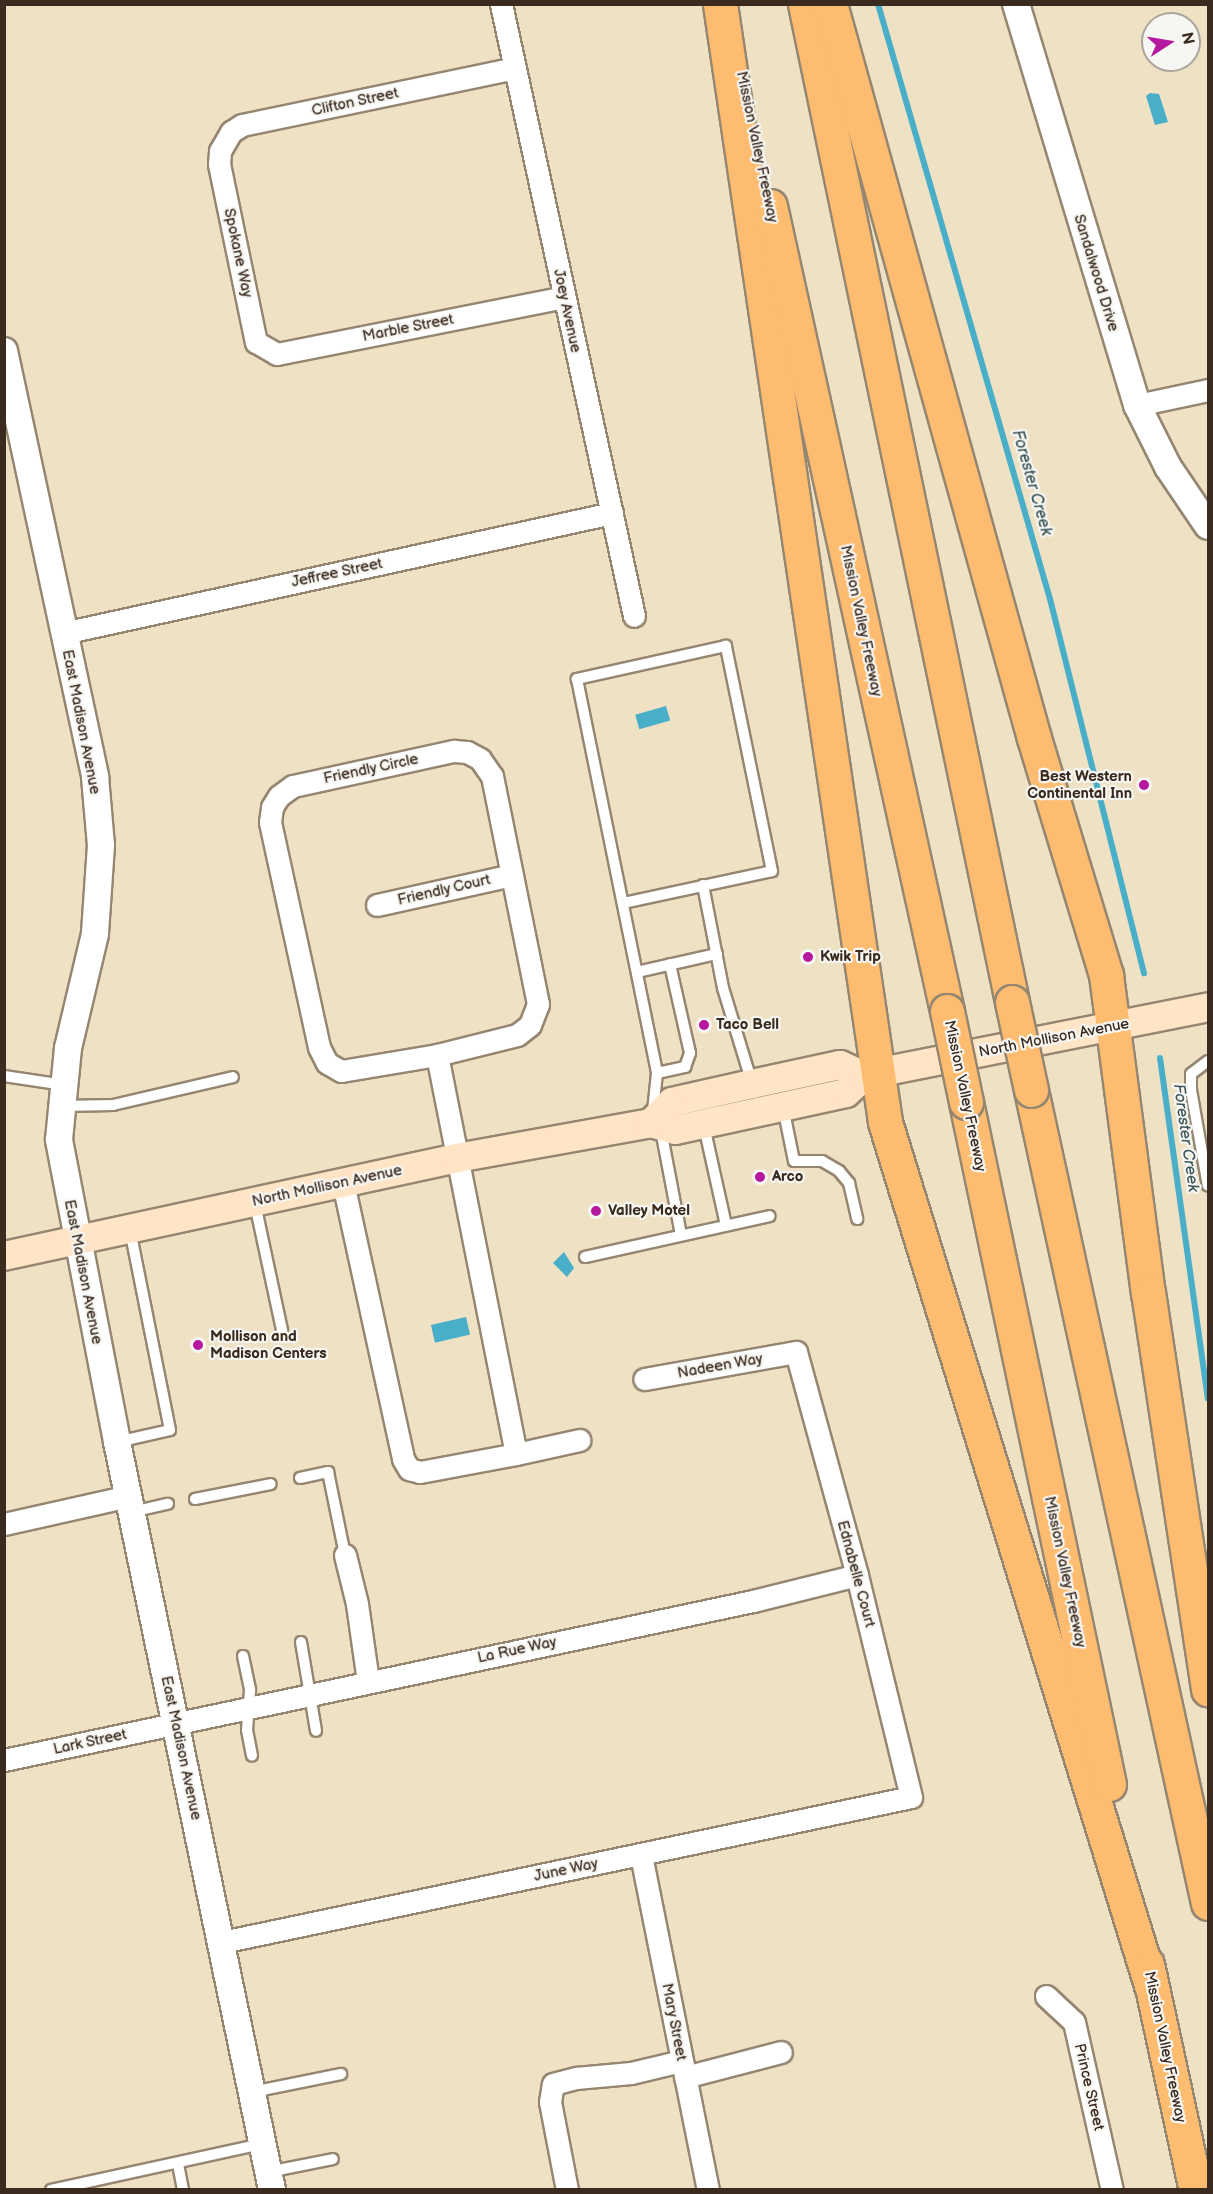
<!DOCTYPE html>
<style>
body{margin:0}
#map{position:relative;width:1213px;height:2194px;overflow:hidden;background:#efe1c4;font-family:"Balsamiq Sans",sans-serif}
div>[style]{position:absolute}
.water>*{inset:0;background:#49aec8;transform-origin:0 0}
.stream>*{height:6px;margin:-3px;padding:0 3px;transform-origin:3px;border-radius:3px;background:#49aec8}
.roads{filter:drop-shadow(2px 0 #958671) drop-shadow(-2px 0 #958671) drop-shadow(0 2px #958671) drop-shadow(0 -2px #958671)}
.service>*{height:10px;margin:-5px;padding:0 5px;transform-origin:5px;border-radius:5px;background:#fff}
.minor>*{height:21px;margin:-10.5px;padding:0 10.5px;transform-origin:10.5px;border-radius:10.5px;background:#fff}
.tertiary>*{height:26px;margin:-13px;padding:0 13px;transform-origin:13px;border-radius:13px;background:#fff}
.secondary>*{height:28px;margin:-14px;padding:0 14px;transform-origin:14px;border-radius:14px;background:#ffe4c6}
.motorway>*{height:33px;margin:-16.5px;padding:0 16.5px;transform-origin:16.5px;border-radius:16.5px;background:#febc70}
.bridges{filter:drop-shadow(2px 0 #958671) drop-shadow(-2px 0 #958671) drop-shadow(0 2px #958671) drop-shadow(0 -2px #958671)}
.motorway-bridge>*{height:33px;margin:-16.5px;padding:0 16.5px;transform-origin:16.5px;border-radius:16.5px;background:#febc70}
.dots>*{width:16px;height:16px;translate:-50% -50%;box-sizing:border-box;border:3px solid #f6f6f2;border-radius:50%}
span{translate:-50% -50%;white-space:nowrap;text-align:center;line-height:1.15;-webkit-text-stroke:4.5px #f6f6f2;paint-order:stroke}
.street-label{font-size:15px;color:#3b2a1e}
.poi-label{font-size:15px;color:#3b2a1e;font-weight:700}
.right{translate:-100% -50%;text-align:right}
.left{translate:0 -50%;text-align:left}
.water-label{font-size:16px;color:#40585a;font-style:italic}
.frame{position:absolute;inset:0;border:6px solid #3b2a1e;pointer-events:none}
.north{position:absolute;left:1141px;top:12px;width:60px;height:60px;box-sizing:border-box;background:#f6f6f2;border:2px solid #aba49d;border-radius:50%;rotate:78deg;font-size:16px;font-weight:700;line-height:24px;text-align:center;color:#3b2a1e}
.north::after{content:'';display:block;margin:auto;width:21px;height:27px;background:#b5179e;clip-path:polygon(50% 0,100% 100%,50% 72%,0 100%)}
</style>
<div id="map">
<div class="water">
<div style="clip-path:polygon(1150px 93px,1159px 94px,1168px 122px,1155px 125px,1146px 96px)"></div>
<div style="left:666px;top:706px;width:15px;height:32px;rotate:74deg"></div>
<div style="clip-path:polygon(564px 1252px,574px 1268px,567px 1277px,553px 1263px)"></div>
<div style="left:466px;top:1317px;width:18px;height:36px;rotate:77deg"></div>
</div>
<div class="stream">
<div style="left:878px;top:4px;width:619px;rotate:73.88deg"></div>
<div style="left:1050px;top:599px;width:386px;rotate:75.9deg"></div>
<div style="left:1160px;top:1058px;width:344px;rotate:82deg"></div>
</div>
<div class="roads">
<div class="service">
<div style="left:703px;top:885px;width:105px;rotate:79deg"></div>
<div style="left:723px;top:988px;width:99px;rotate:73deg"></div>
<div style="left:623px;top:903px;width:152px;rotate:-12.1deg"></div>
<div style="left:772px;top:871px;width:230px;rotate:-101.6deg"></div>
<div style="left:726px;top:646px;width:153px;rotate:167.5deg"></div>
<div style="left:577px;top:679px;width:402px;rotate:78.5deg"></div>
<div style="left:657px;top:1073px;width:38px;rotate:96deg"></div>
<div style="left:637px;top:972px;width:82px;rotate:-12.7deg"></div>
<div style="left:1208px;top:1061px;width:21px;rotate:143deg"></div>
<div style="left:1191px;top:1074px;width:16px;rotate:90deg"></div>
<div style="left:1191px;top:1090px;width:97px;rotate:80deg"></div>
<div style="left:657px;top:1073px;width:29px;rotate:-12deg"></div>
<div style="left:685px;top:1067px;width:15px;rotate:-70deg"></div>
<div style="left:690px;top:1053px;width:91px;rotate:-102.7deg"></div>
<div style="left:4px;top:1076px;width:61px;rotate:8.5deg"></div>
<div style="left:63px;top:1106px;width:50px;rotate:-1.1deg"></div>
<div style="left:113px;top:1105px;width:123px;rotate:-13.1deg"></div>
<div style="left:783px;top:1107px;width:55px;rotate:78.5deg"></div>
<div style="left:794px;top:1161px;width:28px"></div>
<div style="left:822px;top:1161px;width:20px;rotate:30deg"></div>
<div style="left:839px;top:1171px;width:16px;rotate:50deg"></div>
<div style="left:849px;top:1183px;width:37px;rotate:77deg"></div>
<div style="left:704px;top:1126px;width:101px;rotate:77.5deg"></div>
<div style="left:661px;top:1130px;width:107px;rotate:79.2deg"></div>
<div style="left:255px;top:1204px;width:129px;rotate:77.9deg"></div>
<div style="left:585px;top:1257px;width:189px;rotate:-12.5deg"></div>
<div style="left:117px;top:1442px;width:54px;rotate:-12.8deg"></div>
<div style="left:170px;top:1430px;width:205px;rotate:-101.3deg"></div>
<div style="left:300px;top:1478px;width:29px;rotate:-12deg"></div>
<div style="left:328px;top:1472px;width:85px;rotate:78.4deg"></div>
<div style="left:195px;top:1499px;width:77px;rotate:-11.2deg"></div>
<div style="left:132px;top:1512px;width:37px;rotate:-13deg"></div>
<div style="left:301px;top:1642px;width:90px;rotate:80.4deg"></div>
<div style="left:243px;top:1656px;width:35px;rotate:78deg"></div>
<div style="left:250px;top:1690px;width:40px;rotate:94.3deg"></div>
<div style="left:247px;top:1730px;width:26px;rotate:79deg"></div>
<div style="left:252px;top:2092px;width:91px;rotate:-11.4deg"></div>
<div style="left:178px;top:2164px;width:26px;rotate:79deg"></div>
<div style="left:268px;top:2172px;width:66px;rotate:-11.3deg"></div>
<div style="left:51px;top:2190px;width:216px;rotate:-12.3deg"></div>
</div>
<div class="minor">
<div style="left:501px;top:4px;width:626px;rotate:77.74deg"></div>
<div style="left:515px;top:68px;width:279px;rotate:168.2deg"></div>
<div style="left:242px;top:125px;width:13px;rotate:148deg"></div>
<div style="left:231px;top:132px;width:22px;rotate:120deg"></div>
<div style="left:220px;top:151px;width:13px;rotate:94deg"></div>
<div style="left:219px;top:164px;width:182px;rotate:78.3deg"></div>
<div style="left:256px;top:342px;width:24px;rotate:30deg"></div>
<div style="left:277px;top:354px;width:293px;rotate:-11.2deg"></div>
<div style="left:1137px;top:405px;width:73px;rotate:-11.9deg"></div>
<div style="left:63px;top:633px;width:562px;rotate:-12.33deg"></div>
<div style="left:454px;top:751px;width:13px;rotate:4deg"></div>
<div style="left:467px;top:752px;width:15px;rotate:28deg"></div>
<div style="left:480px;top:759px;width:21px;rotate:55deg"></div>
<div style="left:492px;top:776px;width:233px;rotate:78.6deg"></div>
<div style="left:538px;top:1004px;width:22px;rotate:111deg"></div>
<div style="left:530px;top:1025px;width:16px;rotate:142deg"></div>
<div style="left:517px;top:1035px;width:82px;rotate:166deg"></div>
<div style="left:437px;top:1055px;width:97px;rotate:170.5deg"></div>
<div style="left:341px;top:1071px;width:16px;rotate:-150deg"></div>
<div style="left:327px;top:1063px;width:18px;rotate:-117deg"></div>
<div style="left:319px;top:1047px;width:230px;rotate:-102.3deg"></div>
<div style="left:270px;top:822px;width:15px;rotate:-82deg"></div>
<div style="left:272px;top:807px;width:13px;rotate:-58deg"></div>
<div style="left:279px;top:796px;width:17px;rotate:-36deg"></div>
<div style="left:293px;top:786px;width:165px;rotate:-12.3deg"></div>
<div style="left:377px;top:905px;width:138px;rotate:-12.5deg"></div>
<div style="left:343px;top:1183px;width:282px;rotate:77.7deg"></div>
<div style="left:403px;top:1459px;width:12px;rotate:59deg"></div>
<div style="left:409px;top:1469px;width:11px;rotate:15deg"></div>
<div style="left:420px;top:1472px;width:98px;rotate:-10.6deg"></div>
<div style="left:516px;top:1454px;width:407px;rotate:-101.2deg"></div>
<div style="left:516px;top:1454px;width:65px;rotate:-12.5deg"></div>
<div style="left:4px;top:1524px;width:128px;rotate:-12.6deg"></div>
<div style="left:345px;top:1555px;width:50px;rotate:76.2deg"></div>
<div style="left:357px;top:1604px;width:78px;rotate:81.9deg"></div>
<div style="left:4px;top:1760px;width:766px;rotate:-11.99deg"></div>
<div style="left:753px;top:1601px;width:107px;rotate:-14deg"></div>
<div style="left:641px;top:1855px;width:342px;rotate:78.7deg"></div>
<div style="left:222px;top:1942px;width:704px;rotate:-11.88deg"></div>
<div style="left:911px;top:1797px;width:228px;rotate:-103.7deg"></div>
<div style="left:857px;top:1575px;width:231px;rotate:-105.3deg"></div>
<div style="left:796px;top:1352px;width:154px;rotate:169.9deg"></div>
<div style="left:1046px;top:1996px;width:38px;rotate:43deg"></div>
<div style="left:1074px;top:2022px;width:172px;rotate:77.3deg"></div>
<div style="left:685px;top:2077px;width:99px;rotate:-14.6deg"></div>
<div style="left:567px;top:2190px;width:90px;rotate:-100.9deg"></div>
<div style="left:550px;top:2102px;width:18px;rotate:-81deg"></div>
<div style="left:553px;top:2084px;width:24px;rotate:-15deg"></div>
<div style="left:576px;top:2078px;width:55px;rotate:-5.2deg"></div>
<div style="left:631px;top:2073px;width:51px;rotate:-13.5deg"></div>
</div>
<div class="tertiary">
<div style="left:1016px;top:4px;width:419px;rotate:73.2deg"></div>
<div style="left:1137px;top:405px;width:69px;rotate:63.4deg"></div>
<div style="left:1168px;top:467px;width:71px;rotate:55.9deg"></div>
<div style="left:4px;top:351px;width:436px;rotate:77.9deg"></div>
<div style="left:95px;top:777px;width:68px;rotate:85deg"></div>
<div style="left:101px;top:845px;width:89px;rotate:93.9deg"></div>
<div style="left:95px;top:934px;width:117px;rotate:103.3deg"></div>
<div style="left:68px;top:1048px;width:92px;rotate:95.6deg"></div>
<div style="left:59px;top:1140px;width:308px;rotate:79.1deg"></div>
<div style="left:117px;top:1442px;width:764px;rotate:78.29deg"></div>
</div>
<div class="secondary">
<div style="left:876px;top:1073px;width:338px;rotate:-11.2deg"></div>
<div style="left:4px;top:1256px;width:463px;rotate:-12.2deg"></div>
<div style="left:457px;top:1158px;width:197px;rotate:-10.2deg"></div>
<div style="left:651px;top:1123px;width:25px;rotate:16deg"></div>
<div style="left:675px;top:1130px;width:175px;rotate:-12.2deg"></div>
<div style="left:846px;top:1093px;width:25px;rotate:-43deg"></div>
<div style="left:864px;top:1076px;width:26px;rotate:-155deg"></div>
<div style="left:840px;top:1065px;width:90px;rotate:167.8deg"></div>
<div style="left:752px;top:1084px;width:82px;rotate:167.3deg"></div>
<div style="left:672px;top:1102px;width:30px;rotate:135deg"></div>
</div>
<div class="motorway">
<div style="left:720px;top:4px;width:1130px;rotate:81.6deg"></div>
<div style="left:885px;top:1122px;width:903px;rotate:72.87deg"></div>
<div style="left:805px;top:4px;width:1019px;rotate:78.28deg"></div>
<div style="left:830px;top:4px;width:762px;rotate:74.47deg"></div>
<div style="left:1034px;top:738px;width:248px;rotate:73.1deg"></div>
<div style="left:1106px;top:975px;width:320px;rotate:82.5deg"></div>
<div style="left:1148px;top:1292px;width:402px;rotate:81.4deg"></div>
<div style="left:770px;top:206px;width:824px;rotate:77.6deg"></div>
<div style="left:1031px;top:1090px;width:832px;rotate:77.72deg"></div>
<div style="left:966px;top:1102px;width:697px;rotate:78.16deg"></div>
<div style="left:1147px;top:1964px;width:231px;rotate:77.8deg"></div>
</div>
</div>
<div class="bridges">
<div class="motorway-bridge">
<div style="left:1012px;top:1002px;width:90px;rotate:77.8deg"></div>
<div style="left:947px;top:1011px;width:93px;rotate:78.2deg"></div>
</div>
</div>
<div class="dots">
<div style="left:1144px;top:785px;background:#b5179e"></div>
<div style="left:808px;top:957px;background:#b5179e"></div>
<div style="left:704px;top:1025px;background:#b5179e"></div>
<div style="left:760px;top:1177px;background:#b5179e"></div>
<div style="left:596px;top:1211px;background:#b5179e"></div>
<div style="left:198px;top:1345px;background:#b5179e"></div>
</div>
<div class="street-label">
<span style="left:355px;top:102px;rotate:-12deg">Clifton Street</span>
<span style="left:757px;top:147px;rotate:78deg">Mission Valley Freeway</span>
<span style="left:238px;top:253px;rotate:78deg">Spokane Way</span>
<span style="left:1096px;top:273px;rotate:73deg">Sandalwood Drive</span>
<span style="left:567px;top:311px;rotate:78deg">Joey Avenue</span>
<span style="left:408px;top:328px;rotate:-11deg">Marble Street</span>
<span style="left:337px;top:573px;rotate:-12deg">Jeffree Street</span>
<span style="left:861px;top:621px;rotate:78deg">Mission Valley Freeway</span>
<span style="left:81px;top:722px;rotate:79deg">East Madison Avenue</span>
<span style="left:371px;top:769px;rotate:-12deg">Friendly Circle</span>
<span style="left:444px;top:890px;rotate:-13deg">Friendly Court</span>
<span style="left:1054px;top:1038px;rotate:-11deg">North Mollison Avenue</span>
<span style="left:965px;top:1096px;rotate:78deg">Mission Valley Freeway</span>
<span style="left:327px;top:1186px;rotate:-12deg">North Mollison Avenue</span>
<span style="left:83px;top:1272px;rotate:79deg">East Madison Avenue</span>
<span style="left:720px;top:1366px;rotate:-10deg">Nadeen Way</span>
<span style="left:1065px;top:1572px;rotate:78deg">Mission Valley Freeway</span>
<span style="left:856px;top:1574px;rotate:75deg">Ednabelle Court</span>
<span style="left:517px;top:1650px;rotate:-12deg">La Rue Way</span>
<span style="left:90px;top:1742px;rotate:-12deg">Lark Street</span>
<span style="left:181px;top:1748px;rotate:78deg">East Madison Avenue</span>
<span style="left:566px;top:1870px;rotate:-12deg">June Way</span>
<span style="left:674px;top:2022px;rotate:79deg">Mary Street</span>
<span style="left:1165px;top:2047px;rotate:78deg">Mission Valley Freeway</span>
<span style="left:1089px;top:2087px;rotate:77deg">Prince Street</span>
</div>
<div class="poi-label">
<span class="right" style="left:1132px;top:785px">Best Western<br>Continental Inn</span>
<span class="left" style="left:820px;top:957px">Kwik Trip</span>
<span class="left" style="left:716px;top:1025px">Taco Bell</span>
<span class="left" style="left:772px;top:1177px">Arco</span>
<span class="left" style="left:608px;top:1211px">Valley Motel</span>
<span class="left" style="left:210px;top:1345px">Mollison and<br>Madison Centers</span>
</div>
<div class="water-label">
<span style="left:1031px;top:483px;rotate:74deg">Forester Creek</span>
<span style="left:1185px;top:1138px;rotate:82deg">Forester Creek</span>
</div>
<div class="frame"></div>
<div class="north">N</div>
</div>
